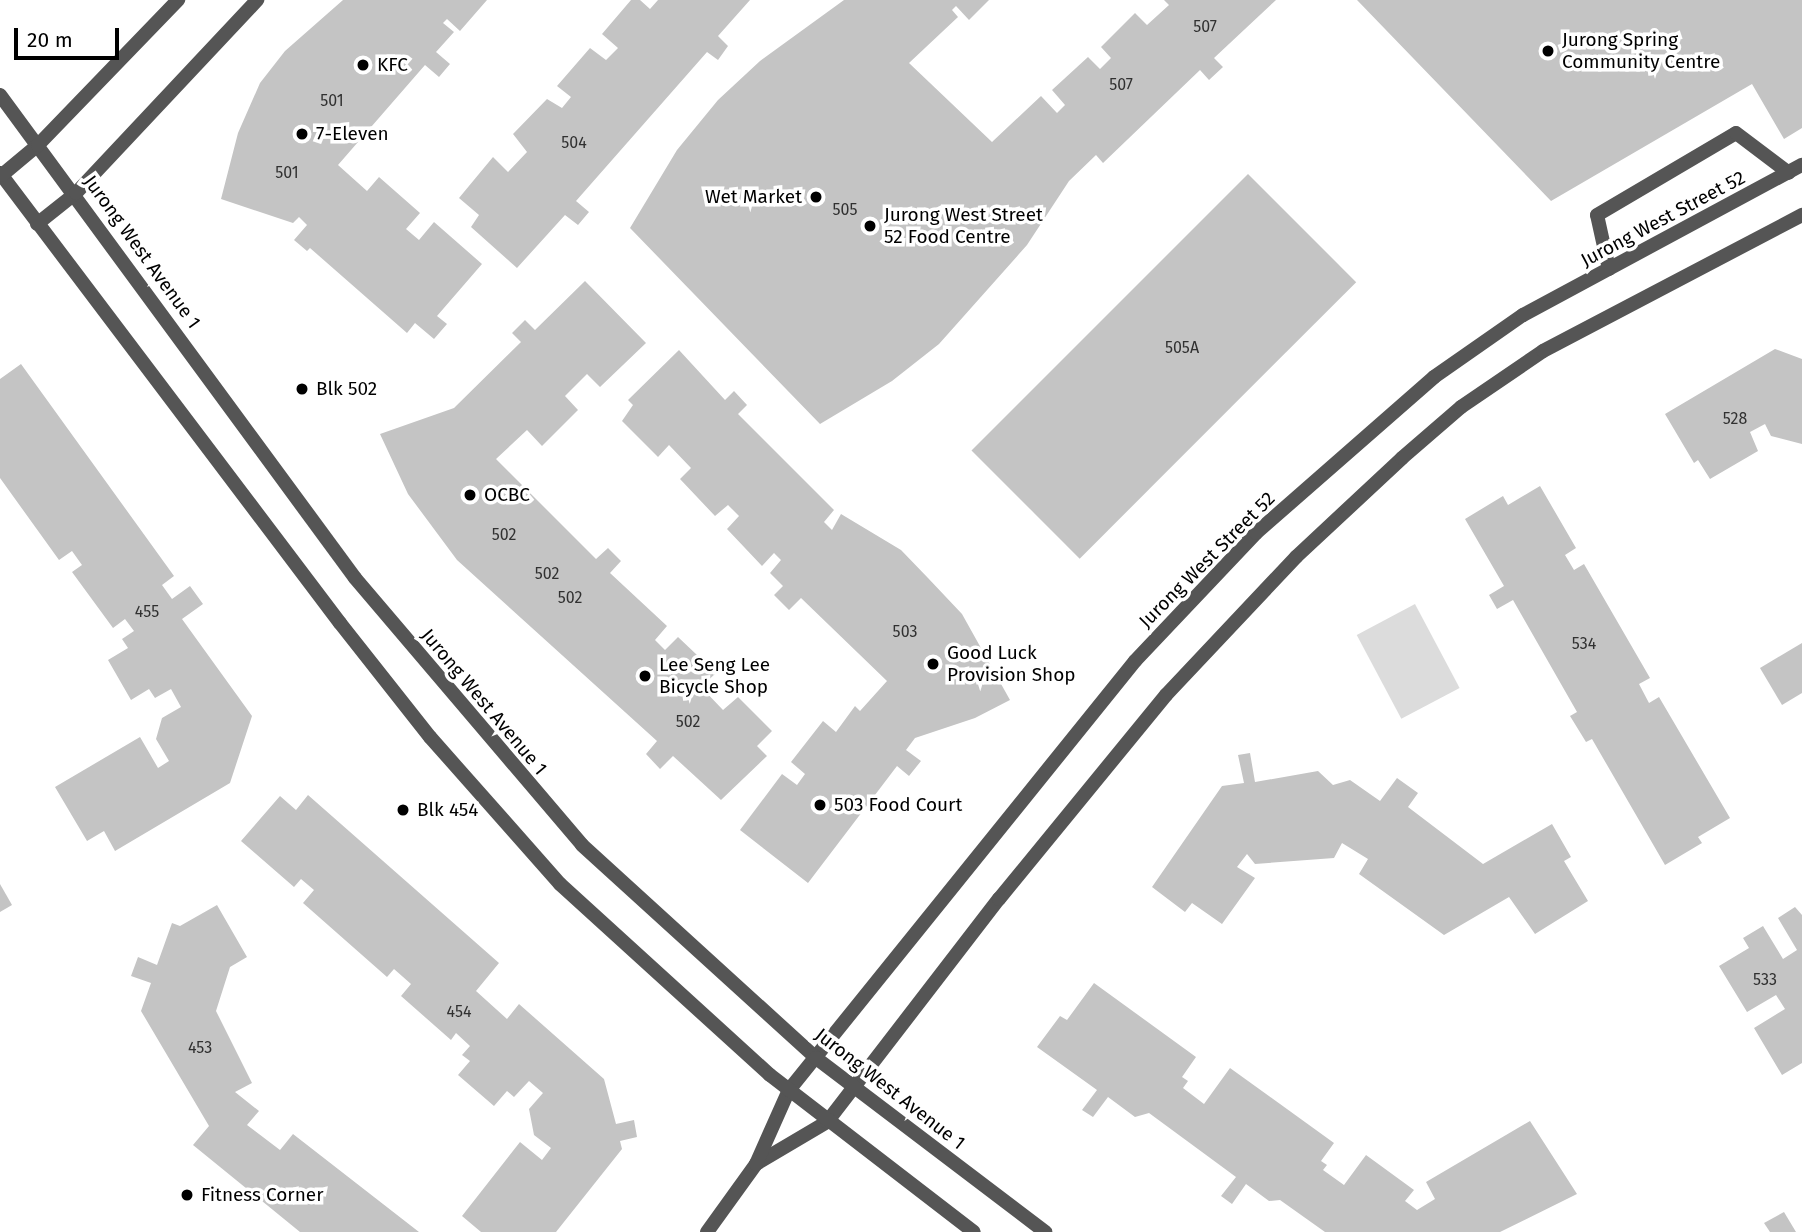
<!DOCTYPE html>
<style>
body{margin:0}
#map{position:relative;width:1802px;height:1232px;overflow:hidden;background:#fff;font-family:"Fira Sans",sans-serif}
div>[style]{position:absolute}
.green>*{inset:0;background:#dcdcdc;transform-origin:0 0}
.building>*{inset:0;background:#c4c4c4;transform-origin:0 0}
.service>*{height:14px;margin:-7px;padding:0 7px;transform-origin:7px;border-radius:7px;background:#555}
.minor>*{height:14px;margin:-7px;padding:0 7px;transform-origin:7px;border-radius:7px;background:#555}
.tertiary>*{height:14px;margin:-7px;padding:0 7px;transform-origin:7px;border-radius:7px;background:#555}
.dots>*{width:19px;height:19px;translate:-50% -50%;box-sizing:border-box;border:4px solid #fff;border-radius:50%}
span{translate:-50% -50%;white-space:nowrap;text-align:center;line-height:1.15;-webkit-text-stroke:7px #fff;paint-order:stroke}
.number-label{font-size:16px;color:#313131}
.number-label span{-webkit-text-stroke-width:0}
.poi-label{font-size:19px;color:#000}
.left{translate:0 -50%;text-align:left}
.right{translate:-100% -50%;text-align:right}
.street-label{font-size:19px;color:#000}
.scale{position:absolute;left:14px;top:28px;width:105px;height:32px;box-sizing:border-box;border:4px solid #000;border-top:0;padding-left:9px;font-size:21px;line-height:24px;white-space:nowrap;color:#000;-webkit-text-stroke:5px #fff;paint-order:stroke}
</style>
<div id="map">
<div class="green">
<div style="left:1415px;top:604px;width:95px;height:66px;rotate:62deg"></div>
</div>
<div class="building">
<div style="clip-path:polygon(343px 0,487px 0,460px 31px,447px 19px,443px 23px,454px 32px,436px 52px,450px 64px,439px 77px,425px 65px,338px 165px,367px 191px,379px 177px,420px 213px,406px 229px,419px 240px,434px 222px,482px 264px,437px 316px,447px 324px,434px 339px,415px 323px,407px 333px,310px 248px,307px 251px,294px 240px,307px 225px,299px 217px,293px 223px,221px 199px,238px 133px,260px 83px,285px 51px)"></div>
<div style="clip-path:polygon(631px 0,640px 0,650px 9px,658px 0,750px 0,718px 36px,728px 46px,718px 60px,707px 52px,576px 201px,589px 212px,578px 225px,565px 215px,517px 268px,471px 227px,479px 215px,459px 198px,493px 157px,508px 172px,527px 152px,513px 134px,547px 99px,562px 108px,571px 97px,557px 86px,590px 48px,606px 60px,618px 48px,602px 34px)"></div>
<div style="clip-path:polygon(844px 0,989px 0,969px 20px,956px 6px,952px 10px,958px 17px,909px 63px,992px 142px,1041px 96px,1057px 113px,1065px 105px,1052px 90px,1088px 57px,1100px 69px,1111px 58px,1101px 47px,1135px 13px,1147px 25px,1169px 5px,1164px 0,1276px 0,1214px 58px,1223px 67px,1209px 80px,1200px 70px,1103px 163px,1096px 155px,1069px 181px,1027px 245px,939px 344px,892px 381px,820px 424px,630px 228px,677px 150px,718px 100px,760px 61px)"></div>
<div style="clip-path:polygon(1357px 0,1802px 0,1802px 128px,1784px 139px,1752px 84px,1551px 201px)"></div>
<div style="left:1248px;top:174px;width:153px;height:391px;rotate:45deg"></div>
<div style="clip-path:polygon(585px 281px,646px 343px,600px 387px,587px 374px,565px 396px,578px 410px,542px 446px,527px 430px,496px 459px,596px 559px,608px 548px,621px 561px,610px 573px,667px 626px,655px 640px,665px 650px,678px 637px,716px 673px,701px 687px,723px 710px,738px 697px,772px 731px,757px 746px,767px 756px,721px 800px,673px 756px,660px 769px,646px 754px,657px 741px,457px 560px,408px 494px,380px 434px,454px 408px,521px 342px,512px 333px,525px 320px,535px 330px)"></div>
<div style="clip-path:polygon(1775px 349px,1802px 359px,1802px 444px,1771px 436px,1765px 424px,1750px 432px,1758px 451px,1710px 479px,1698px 460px,1694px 463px,1665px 414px)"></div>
<div style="clip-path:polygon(679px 350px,725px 400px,734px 391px,747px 405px,738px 414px,834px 510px,824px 522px,832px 530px,841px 514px,901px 550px,928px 578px,962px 614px,1010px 700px,975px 718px,915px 738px,906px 750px,921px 761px,909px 776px,897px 766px,808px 883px,740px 830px,782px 774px,797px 785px,805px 774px,791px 762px,823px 721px,836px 732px,855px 706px,860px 711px,887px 681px,801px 598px,789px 610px,774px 595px,783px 586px,770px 573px,781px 560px,774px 553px,762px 566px,727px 529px,739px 516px,728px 505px,715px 516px,680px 479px,691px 468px,669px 445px,658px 457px,622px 421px,633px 405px,628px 400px)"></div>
<div style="clip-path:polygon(21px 364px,174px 576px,162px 585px,172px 599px,190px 586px,203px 604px,182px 619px,252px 716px,230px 783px,115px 851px,104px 831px,87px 841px,55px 787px,140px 737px,158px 768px,169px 761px,156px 739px,162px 718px,181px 707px,171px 689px,155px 698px,149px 689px,131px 700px,108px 660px,128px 648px,122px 639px,134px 631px,125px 619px,113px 628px,72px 572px,82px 565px,72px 551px,59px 560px,0 478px,0 379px)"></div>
<div style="clip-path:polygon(1540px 486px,1576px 548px,1565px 555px,1574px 570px,1584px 564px,1650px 678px,1639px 684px,1649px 703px,1659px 697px,1730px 818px,1698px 837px,1702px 843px,1665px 865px,1592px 739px,1586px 742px,1570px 716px,1577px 712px,1513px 600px,1497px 609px,1489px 595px,1504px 586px,1465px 519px,1503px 496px,1508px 505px)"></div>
<div style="clip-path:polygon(1802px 643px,1802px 693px,1782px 705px,1760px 668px)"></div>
<div style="clip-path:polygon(1250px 753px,1255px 782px,1318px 771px,1333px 785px,1350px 780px,1380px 801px,1397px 778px,1418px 793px,1408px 807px,1483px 864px,1552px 824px,1571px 857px,1564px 861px,1588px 901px,1535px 934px,1509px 897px,1444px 935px,1359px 874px,1368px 859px,1342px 843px,1334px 858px,1255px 864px,1247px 854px,1237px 867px,1255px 878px,1222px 924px,1192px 903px,1185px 912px,1152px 887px,1222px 786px,1244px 783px,1238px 755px)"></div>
<div style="clip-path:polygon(308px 795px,499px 963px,476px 991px,507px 1019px,519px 1004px,604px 1079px,616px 1124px,634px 1120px,637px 1137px,620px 1141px,622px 1149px,556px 1232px,481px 1232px,462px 1216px,520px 1142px,542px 1160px,551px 1148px,534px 1135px,529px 1109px,543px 1093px,529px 1081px,514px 1097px,507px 1091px,494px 1106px,458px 1075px,470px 1061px,462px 1055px,470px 1046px,456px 1033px,451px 1040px,401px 996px,411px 984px,394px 969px,387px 977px,303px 903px,314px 890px,301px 879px,294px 887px,241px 841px,280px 796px,296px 810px)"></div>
<div style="clip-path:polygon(0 884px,12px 905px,0 912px)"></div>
<div style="clip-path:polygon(217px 905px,247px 957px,230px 967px,216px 1011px,252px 1083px,235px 1092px,259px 1111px,247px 1125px,280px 1150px,293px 1134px,419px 1232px,300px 1232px,193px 1145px,209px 1126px,141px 1011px,151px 983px,131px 976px,138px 957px,157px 965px,172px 923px,180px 926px)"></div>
<div style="clip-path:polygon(1795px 907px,1802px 915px,1802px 1063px,1782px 1075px,1754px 1028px,1785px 1009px,1776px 995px,1747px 1012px,1719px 966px,1749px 948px,1743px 938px,1763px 926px,1783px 959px,1797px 950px,1778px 918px)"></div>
<div style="clip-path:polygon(1094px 983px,1196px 1057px,1182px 1077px,1188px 1081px,1183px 1088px,1204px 1104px,1230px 1068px,1334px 1143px,1321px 1161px,1327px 1165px,1323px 1170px,1344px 1185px,1366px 1155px,1414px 1190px,1405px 1201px,1417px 1210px,1435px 1199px,1426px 1182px,1530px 1121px,1577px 1194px,1500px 1232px,1325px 1232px,1280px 1200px,1269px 1201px,1246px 1184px,1232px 1204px,1221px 1196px,1236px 1177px,1149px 1113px,1135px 1117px,1108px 1097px,1093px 1117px,1082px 1110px,1097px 1090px,1037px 1047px,1060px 1016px,1067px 1020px)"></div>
<div style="clip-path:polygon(1784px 1212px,1796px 1232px,1770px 1232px,1764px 1223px)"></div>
</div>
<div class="service">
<div style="left:1609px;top:269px;width:55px;rotate:-102.5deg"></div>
<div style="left:1597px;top:215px;width:161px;rotate:-30.5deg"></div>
<div style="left:1736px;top:133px;width:66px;rotate:37deg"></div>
</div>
<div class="minor">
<div style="left:756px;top:1164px;width:82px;rotate:-30.6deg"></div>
<div style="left:827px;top:1122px;width:282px;rotate:-52.4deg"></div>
<div style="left:999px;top:899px;width:264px;rotate:-50.7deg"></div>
<div style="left:1166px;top:695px;width:190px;rotate:-46.7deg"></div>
<div style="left:1296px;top:557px;width:145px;rotate:-43deg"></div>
<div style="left:1402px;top:458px;width:78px;rotate:-40.8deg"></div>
<div style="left:1461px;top:407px;width:99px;rotate:-34.3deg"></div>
<div style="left:1543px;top:351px;width:293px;rotate:-27.7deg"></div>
<div style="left:707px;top:1232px;width:84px;rotate:-54.2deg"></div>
<div style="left:756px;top:1164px;width:81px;rotate:-66deg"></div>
<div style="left:789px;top:1090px;width:551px;rotate:-51.11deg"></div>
<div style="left:1135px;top:661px;width:176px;rotate:-46.6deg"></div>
<div style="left:1256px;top:533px;width:237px;rotate:-41.2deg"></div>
<div style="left:1434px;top:377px;width:108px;rotate:-34.9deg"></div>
<div style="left:1523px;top:315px;width:317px;rotate:-28.3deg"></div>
</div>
<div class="tertiary">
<div style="left:0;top:95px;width:599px;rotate:53.68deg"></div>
<div style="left:355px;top:578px;width:350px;rotate:49.6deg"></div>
<div style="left:582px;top:845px;width:316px;rotate:42.3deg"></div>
<div style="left:816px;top:1058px;width:288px;rotate:37.2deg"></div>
<div style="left:0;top:173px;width:564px;rotate:52.93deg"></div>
<div style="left:340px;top:623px;width:145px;rotate:51.7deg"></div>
<div style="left:430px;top:737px;width:196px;rotate:48.5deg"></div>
<div style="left:560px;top:884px;width:284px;rotate:42.3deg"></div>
<div style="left:770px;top:1075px;width:257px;rotate:37.6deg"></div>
<div style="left:2px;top:175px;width:47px;rotate:-39.8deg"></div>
<div style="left:38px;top:145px;width:202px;rotate:-46deg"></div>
<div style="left:37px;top:224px;width:50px;rotate:-38.5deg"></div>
<div style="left:76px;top:193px;width:265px;rotate:-46.8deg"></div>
</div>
<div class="dots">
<div style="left:1548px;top:51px;background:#000"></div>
<div style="left:363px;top:65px;background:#000"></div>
<div style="left:302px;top:134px;background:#000"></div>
<div style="left:816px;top:197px;background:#000"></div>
<div style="left:870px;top:226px;background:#000"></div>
<div style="left:302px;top:389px;background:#000"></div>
<div style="left:470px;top:495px;background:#000"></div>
<div style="left:933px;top:664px;background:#000"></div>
<div style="left:645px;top:676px;background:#000"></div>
<div style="left:820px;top:805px;background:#000"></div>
<div style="left:403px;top:810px;background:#000"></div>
<div style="left:187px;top:1195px;background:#000"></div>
</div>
<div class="number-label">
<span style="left:1205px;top:27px">507</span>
<span style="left:1121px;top:85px">507</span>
<span style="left:332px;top:101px">501</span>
<span style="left:574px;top:143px">504</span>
<span style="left:287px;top:173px">501</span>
<span style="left:845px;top:210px">505</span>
<span style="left:1182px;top:348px">505A</span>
<span style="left:1735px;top:419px">528</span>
<span style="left:504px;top:535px">502</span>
<span style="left:547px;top:574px">502</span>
<span style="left:570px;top:598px">502</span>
<span style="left:147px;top:612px">455</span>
<span style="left:905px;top:632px">503</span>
<span style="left:1584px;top:644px">534</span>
<span style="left:688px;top:722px">502</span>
<span style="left:1765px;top:980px">533</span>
<span style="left:459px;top:1012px">454</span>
<span style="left:200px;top:1048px">453</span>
</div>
<div class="poi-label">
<span class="left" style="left:1562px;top:51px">Jurong Spring<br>Community Centre</span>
<span class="left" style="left:377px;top:65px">KFC</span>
<span class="left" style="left:316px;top:134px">7-Eleven</span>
<span class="right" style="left:802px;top:197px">Wet Market</span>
<span class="left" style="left:884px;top:226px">Jurong West Street<br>52 Food Centre</span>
<span class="left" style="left:316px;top:389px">Blk 502</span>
<span class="left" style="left:484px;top:495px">OCBC</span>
<span class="left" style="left:947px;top:664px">Good Luck<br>Provision Shop</span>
<span class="left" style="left:659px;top:676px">Lee Seng Lee<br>Bicycle Shop</span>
<span class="left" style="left:834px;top:805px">503 Food Court</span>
<span class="left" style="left:417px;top:810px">Blk 454</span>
<span class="left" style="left:201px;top:1195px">Fitness Corner</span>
</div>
<div class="street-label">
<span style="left:1663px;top:219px;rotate:-28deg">Jurong West Street 52</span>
<span style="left:142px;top:252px;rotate:54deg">Jurong West Avenue 1</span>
<span style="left:1207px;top:560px;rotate:-45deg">Jurong West Street 52</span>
<span style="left:484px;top:702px;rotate:50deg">Jurong West Avenue 1</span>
<span style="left:890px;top:1089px;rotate:38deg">Jurong West Avenue 1</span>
</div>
<div class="scale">20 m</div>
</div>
